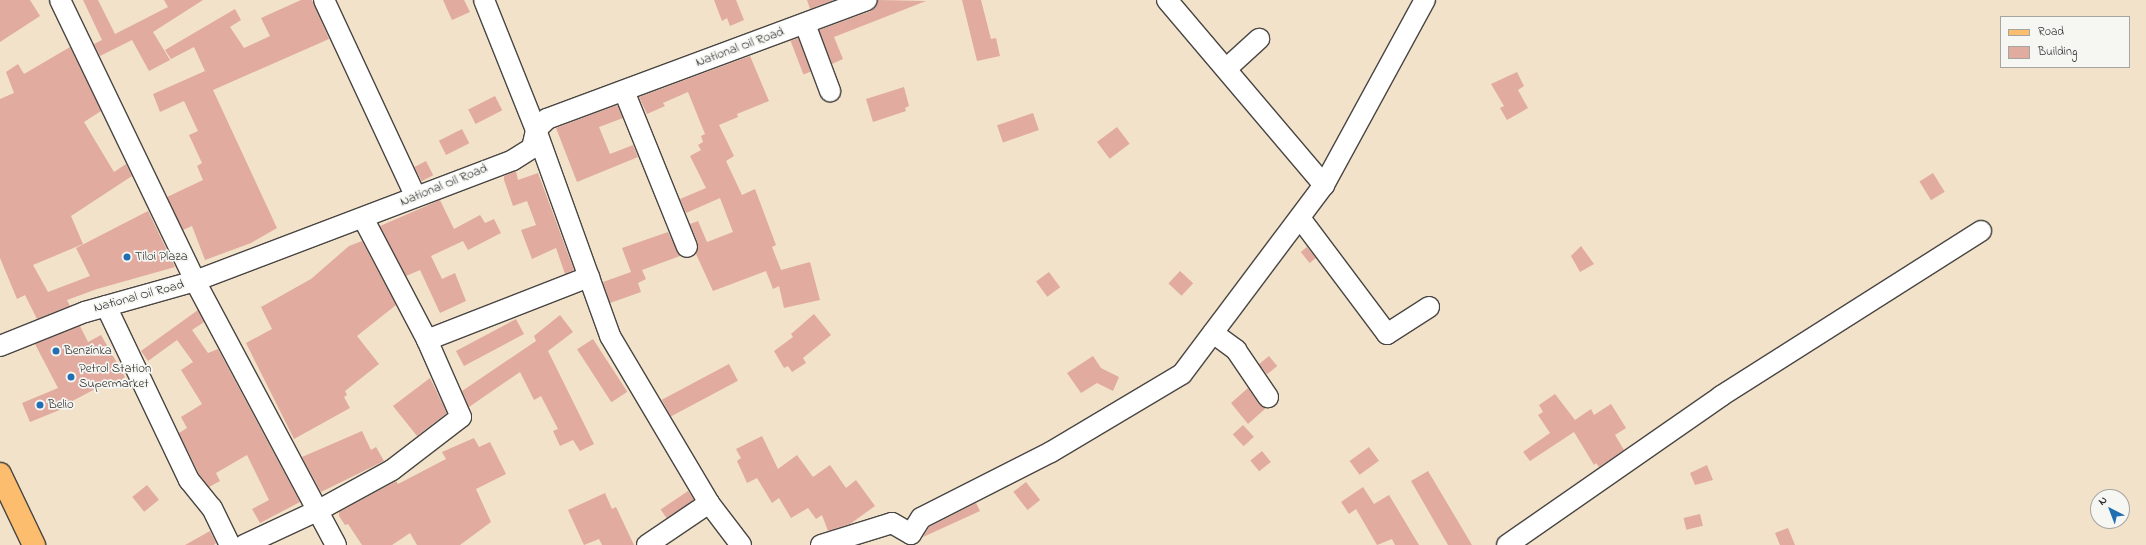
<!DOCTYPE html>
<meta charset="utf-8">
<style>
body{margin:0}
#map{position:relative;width:2146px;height:545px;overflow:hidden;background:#f2e2c9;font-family:"Indie Flower",sans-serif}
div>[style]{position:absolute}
.building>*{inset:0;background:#e1ab9f;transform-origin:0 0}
.roads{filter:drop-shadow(1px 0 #494643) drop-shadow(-1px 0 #494643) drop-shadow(0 1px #494643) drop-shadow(0 -1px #494643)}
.minor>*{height:20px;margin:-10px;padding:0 10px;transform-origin:10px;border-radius:10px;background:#fff}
.major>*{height:22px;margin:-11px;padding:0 11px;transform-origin:11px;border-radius:11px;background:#fcbd6f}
.dots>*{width:11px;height:11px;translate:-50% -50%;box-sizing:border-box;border:2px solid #f6f6f2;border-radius:50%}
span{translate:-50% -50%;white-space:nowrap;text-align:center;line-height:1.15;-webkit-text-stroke:3.5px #f6f6f2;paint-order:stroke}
.street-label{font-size:13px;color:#2b2b2b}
.poi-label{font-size:13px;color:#2b2b2b}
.left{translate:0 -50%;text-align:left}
.legend{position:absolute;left:2000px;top:16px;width:130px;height:52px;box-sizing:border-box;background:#f6f6f2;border:1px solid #a5a5a2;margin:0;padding:5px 7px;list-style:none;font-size:12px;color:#2b2b2b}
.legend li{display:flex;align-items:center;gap:8px;height:20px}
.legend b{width:20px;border:1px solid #a5a5a2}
.north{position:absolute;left:2090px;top:489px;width:40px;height:40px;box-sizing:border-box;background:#f6f6f2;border:1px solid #a5a5a2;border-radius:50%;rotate:318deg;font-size:11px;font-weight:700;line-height:16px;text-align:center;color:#2b2b2b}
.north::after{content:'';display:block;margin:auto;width:14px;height:18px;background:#1f6fb2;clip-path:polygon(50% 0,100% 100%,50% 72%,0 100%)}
</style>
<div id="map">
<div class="building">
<div style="clip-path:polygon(0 0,30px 0,40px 16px,0 42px)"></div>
<div style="clip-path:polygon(83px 0,98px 0,115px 34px,168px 7px,164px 0,203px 0,153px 32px,170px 60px,149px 71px,132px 40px,100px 56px,94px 44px,102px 40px)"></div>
<div style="clip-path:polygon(301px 0,312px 0,329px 39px,213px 90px,277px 228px,251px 243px,205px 260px,192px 226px,183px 230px,167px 197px,203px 180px,197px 166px,202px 163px,189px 135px,198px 131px,184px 101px,160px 112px,153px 94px,205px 71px,194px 47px,171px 59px,165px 50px,235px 9px,241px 20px,230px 27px,244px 48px,270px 36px,261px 18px)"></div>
<div style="clip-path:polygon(443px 0,464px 0,470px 12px,452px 20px)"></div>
<div style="clip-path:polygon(714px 0,736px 0,744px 20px,730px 26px,727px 18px,722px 21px)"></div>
<div style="clip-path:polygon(807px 0,834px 0,810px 9px)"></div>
<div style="clip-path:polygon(878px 0,926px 1px,834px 37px,843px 59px,832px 64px,819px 30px,871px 11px,876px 7px)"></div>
<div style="clip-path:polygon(962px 0,981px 0,991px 39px,996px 38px,1000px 56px,977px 61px)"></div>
<div style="left:798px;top:38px;width:36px;height:8px;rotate:69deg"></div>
<div style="clip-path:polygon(70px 47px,101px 111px,84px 122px,114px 172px,126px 164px,132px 176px,71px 216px,83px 244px,33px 265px,48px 292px,90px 276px,76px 248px,148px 211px,175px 267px,97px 289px,67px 300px,70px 306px,37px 319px,25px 295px,17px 299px,0 258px,0 99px,14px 93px,6px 72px,18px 64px,24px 74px)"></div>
<div style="clip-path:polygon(750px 56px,769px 101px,737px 114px,738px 117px,719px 125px,734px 156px,726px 161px,742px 195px,755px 189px,776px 245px,772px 247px,781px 270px,810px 262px,820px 300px,784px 308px,779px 286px,773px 289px,766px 271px,713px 291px,696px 254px,698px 243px,690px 224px,698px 221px,707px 242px,733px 232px,720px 198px,686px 213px,680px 199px,706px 188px,690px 156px,701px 150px,698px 145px,703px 142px,701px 136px,705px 134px,688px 92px,663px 103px,665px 106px,647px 114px,639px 97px)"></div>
<div style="clip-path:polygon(1517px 72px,1524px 86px,1518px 90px,1528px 108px,1507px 120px,1500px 108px,1504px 106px,1491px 84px)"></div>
<div style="clip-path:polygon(904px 87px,909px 106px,905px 108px,906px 111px,873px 122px,866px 99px)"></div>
<div style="left:495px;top:96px;width:16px;height:30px;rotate:63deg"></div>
<div style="clip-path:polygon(617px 105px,623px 118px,599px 127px,610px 154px,633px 145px,638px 157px,577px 182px,556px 128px)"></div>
<div style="left:1033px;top:113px;width:18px;height:38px;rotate:71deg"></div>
<div style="left:1117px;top:127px;width:21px;height:25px;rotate:53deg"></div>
<div style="left:462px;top:129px;width:16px;height:26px;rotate:63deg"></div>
<div style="left:426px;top:161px;width:16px;height:13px;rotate:63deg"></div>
<div style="clip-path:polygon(516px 171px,518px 180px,538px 173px,574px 270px,565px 274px,556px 248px,532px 259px,521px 230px,536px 225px,527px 201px,513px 206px,504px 180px,504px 176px)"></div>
<div style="left:1933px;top:173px;width:22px;height:16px;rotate:58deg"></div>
<div style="clip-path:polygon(440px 200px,454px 229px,480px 215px,485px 223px,494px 219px,501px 233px,468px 250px,463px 241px,431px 256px,442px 279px,455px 273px,466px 301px,440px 313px,420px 270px,406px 276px,380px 226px)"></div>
<div style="clip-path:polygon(668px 232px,680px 256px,642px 270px,646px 279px,638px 283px,641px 292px,610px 303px,603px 282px,631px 272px,622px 248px)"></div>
<div style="clip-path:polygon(362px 241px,396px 305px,357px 336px,379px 364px,345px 391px,347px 395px,344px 397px,350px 408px,294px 439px,246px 343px,272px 329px,261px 307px,311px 279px,349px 246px)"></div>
<div style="clip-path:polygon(1581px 246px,1594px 264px,1580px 272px,1571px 256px)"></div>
<div style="left:1307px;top:247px;width:14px;height:8px;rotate:51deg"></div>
<div style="left:1180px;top:271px;width:18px;height:17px;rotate:43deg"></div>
<div style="left:1049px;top:272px;width:19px;height:16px;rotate:54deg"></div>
<div style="clip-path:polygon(198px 310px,204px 322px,192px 330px,208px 353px,218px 349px,300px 502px,260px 523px,252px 509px,269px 500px,247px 455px,216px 473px,220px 481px,209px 487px,199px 474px,179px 433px,187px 428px,181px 417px,202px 404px,181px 370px,193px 362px,177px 340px,148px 361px,141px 351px)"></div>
<div style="clip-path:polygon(814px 314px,831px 335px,803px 358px,806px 363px,792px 372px,788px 366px,784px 368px,774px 351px,793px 337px,791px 334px)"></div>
<div style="clip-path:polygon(560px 315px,573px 332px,548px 351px,594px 444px,580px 451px,573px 440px,560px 446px,553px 431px,558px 429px,541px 396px,534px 400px,520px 372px,469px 407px,462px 391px,536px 341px,534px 336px)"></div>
<div style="left:516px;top:319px;width:17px;height:68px;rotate:62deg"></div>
<div style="clip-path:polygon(80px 326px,88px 342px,101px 335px,125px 377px,113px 386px,111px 382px,99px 387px,61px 407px,62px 409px,30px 422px,22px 403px,58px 388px,35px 344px)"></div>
<div style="left:593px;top:339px;width:63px;height:19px;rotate:57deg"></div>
<div style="clip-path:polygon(1093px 356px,1101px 368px,1119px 377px,1113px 391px,1097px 383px,1081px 393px,1067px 373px)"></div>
<div style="left:1269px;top:356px;width:13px;height:13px;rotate:51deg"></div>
<div style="left:729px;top:364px;width:19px;height:76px;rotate:62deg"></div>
<div style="clip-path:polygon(430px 378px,447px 413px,417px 436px,393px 406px)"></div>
<div style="clip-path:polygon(1248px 388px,1259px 404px,1266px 408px,1248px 424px,1231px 403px)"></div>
<div style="clip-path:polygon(1555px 394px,1575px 420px,1591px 409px,1594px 415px,1611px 404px,1626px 428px,1615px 435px,1624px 450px,1599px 467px,1596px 463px,1594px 465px,1574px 432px,1530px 461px,1523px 452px,1550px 433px,1538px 415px,1543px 412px,1539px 405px)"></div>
<div style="left:1243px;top:425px;width:16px;height:14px;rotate:47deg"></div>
<div style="clip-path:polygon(362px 431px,371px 450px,376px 447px,384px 461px,321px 492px,302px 457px)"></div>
<div style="clip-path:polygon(762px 436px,778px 469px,797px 455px,813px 477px,830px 465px,846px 488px,856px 480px,875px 506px,850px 524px,828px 531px,822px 515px,816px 519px,808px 508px,791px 518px,779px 498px,772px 503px,757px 478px,747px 483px,737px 461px,741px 458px,736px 449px)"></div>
<div style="clip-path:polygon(474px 438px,479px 447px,490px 442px,506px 474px,476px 489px,491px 522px,460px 545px,417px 545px,410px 533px,392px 545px,362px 545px,348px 524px,345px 525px,339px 516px,339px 512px,396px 481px,398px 484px,446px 459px,442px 452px)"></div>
<div style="left:1369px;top:447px;width:17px;height:24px;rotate:54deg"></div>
<div style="left:1262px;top:451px;width:14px;height:15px;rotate:51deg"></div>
<div style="clip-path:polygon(1707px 465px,1713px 480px,1695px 485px,1690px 473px)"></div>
<div style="clip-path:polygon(1428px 471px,1472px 545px,1448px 545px,1411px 481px)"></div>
<div style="left:1026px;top:482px;width:23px;height:16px;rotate:52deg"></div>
<div style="left:147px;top:485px;width:19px;height:19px;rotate:51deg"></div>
<div style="clip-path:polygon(1363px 487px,1374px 504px,1389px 495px,1419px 545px,1395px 545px,1392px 539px,1377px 545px,1356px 509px,1349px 514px,1341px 502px)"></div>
<div style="left:688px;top:491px;width:11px;height:33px;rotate:56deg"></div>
<div style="clip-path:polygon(605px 493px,612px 509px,616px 507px,634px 545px,602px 545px,599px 539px,584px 545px,568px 510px)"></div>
<div style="clip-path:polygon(976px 503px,980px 511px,923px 537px,929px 527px)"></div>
<div style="left:1700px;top:514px;width:12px;height:17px;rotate:76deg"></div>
<div style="clip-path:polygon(1788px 528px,1795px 545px,1780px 545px,1775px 533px)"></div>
<div style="clip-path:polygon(210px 531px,216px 543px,214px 545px,185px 545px)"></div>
</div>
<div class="roads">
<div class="minor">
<div style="left:60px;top:0;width:312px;rotate:64.3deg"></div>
<div style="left:195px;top:281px;width:299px;rotate:61.9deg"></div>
<div style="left:324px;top:0;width:217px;rotate:65deg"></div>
<div style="left:484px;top:0;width:140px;rotate:68.2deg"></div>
<div style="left:536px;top:130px;width:219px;rotate:70.2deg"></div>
<div style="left:610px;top:336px;width:194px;rotate:59.3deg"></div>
<div style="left:1167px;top:0;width:243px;rotate:49.7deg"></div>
<div style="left:805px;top:24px;width:72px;rotate:69.5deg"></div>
<div style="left:1226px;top:69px;width:45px;rotate:-42.3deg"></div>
<div style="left:624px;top:91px;width:168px;rotate:68deg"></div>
<div style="left:363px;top:218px;width:138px;rotate:62.3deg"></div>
<div style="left:1300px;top:218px;width:145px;rotate:53.1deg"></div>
<div style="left:1387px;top:334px;width:50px;rotate:-32.7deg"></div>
<div style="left:106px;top:306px;width:193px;rotate:64.5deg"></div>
<div style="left:189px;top:480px;width:36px;rotate:51deg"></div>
<div style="left:212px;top:508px;width:41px;rotate:64.1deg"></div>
<div style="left:1213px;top:333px;width:29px;rotate:36deg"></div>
<div style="left:1236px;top:350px;width:57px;rotate:55.8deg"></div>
<div style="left:0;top:346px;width:92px;rotate:-21.8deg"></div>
<div style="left:85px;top:312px;width:114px;rotate:-15.7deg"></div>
<div style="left:195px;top:281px;width:340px;rotate:-20.8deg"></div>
<div style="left:513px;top:160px;width:22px;rotate:-32deg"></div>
<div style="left:532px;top:148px;width:18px;rotate:-77deg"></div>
<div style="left:536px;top:130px;width:16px;rotate:-45deg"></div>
<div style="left:547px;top:119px;width:341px;rotate:-20.4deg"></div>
<div style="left:244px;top:545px;width:83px;rotate:-25deg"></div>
<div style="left:319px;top:510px;width:83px;rotate:-28.7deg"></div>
<div style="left:392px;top:470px;width:87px;rotate:-37.5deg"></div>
<div style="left:461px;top:417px;width:84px;rotate:-113.8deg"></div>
<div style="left:427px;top:340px;width:174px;rotate:-21.3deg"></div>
<div style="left:647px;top:545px;width:75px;rotate:-34.1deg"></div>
<div style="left:709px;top:503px;width:53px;rotate:52.7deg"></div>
<div style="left:821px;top:545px;width:74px;rotate:-17.2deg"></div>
<div style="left:892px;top:523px;width:22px;rotate:30deg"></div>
<div style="left:911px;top:534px;width:19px;rotate:-58deg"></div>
<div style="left:921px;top:518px;width:146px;rotate:-26.9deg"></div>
<div style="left:1051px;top:452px;width:152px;rotate:-30.8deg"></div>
<div style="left:1182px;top:374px;width:236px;rotate:-53.1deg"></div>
<div style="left:1324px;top:185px;width:211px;rotate:-61.4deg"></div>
<div style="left:1507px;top:545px;width:261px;rotate:-34.8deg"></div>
<div style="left:1721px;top:396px;width:308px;rotate:-32.4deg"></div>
</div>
<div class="major">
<div style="left:0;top:474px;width:79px;rotate:64.4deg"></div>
</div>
</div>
<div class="dots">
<div style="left:127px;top:257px;background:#1f6fb2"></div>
<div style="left:56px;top:351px;background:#1f6fb2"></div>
<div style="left:71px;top:377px;background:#1f6fb2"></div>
<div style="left:40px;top:405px;background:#1f6fb2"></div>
</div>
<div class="street-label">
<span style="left:740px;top:48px;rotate:-20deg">National Oil Road</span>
<span style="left:444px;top:186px;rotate:-22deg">National Oil Road</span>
<span style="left:139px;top:297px;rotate:-15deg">National Oil Road</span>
</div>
<div class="poi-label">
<span class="left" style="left:135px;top:257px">Tiloi Plaza</span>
<span class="left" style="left:64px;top:351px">Benzínka</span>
<span class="left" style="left:79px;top:377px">Petrol Station<br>Supermarket</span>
<span class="left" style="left:48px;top:405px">Belio</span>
</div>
<ul class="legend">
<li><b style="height:5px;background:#fcbd6f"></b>Road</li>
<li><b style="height:11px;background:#e1ab9f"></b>Building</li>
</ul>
<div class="north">N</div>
</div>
